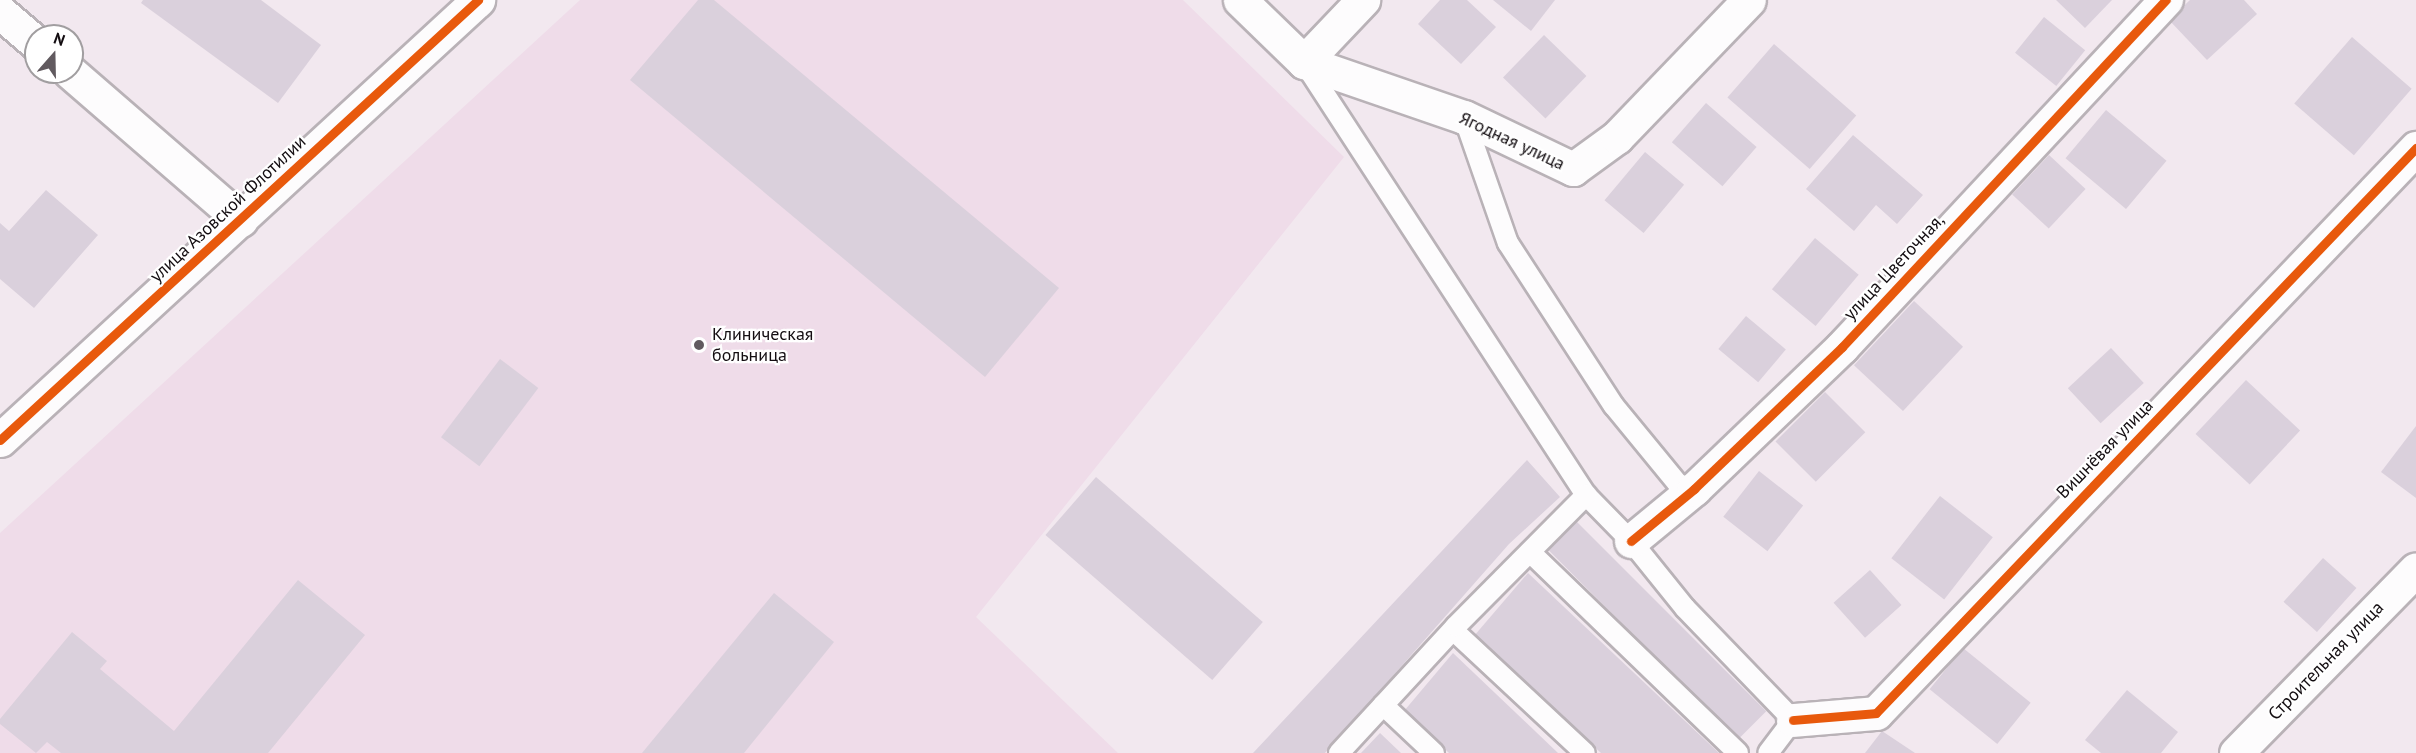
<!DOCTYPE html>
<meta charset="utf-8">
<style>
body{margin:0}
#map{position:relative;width:2416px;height:753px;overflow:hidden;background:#f2e8ef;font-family:"PT Sans",sans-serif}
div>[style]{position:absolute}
.built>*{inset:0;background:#efdce9}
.building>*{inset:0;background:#dad0dc;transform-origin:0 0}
.roads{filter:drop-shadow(2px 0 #b9b2b7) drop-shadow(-2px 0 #b9b2b7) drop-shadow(0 2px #b9b2b7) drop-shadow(0 -2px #b9b2b7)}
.service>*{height:20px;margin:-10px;padding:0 10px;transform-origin:10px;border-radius:10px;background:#fdfcfd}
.minor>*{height:33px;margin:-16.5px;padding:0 16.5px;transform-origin:16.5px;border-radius:16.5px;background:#fdfcfd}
.cycleway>*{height:9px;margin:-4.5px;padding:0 4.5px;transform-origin:4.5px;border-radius:4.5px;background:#e8590c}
.dots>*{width:16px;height:16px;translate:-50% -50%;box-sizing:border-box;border:3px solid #fff;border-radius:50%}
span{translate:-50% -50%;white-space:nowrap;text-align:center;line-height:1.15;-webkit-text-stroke:4.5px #fff;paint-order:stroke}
.street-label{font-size:18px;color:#130d11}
.poi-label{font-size:18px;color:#130d11}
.left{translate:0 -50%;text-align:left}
.north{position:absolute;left:24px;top:24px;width:60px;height:60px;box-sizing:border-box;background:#fff;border:2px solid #a19ea0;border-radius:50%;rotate:20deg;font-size:16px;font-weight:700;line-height:24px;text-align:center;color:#130d11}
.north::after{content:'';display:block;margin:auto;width:21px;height:27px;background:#615a5f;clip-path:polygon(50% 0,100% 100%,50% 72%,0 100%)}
</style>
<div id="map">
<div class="built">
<div style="clip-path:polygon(580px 0,1183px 0,1344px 157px,976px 617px,1118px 753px,0 753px,0 533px)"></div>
</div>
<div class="building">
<div style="clip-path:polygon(143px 0,261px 0,321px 45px,278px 103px,141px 3px)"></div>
<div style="clip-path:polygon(698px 0,714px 0,1059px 288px,985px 377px,630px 80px)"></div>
<div style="clip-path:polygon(1440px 0,1467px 0,1496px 27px,1461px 64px,1418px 24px)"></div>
<div style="clip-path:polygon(1493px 0,1555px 0,1531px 31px)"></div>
<div style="clip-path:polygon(2056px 0,2112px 0,2085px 28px)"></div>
<div style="clip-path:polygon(2190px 0,2244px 0,2257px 14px,2207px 60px,2169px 20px)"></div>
<div style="left:2044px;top:17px;width:53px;height:46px;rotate:39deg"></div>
<div style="left:1544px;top:35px;width:59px;height:59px;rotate:44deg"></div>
<div style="left:2352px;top:37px;width:79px;height:88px;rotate:41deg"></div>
<div style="left:1774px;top:44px;width:109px;height:71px;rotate:41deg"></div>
<div style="left:1706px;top:103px;width:67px;height:52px;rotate:41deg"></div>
<div style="left:2106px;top:110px;width:79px;height:63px;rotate:40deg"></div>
<div style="clip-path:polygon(1853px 135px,1923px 195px,1897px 224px,1876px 205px,1854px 231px,1806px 189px)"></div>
<div style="left:1645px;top:152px;width:51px;height:63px;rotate:40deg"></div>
<div style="left:2049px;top:155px;width:50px;height:54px;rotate:43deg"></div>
<div style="clip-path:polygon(46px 190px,98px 235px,34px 308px,0 279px,0 223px,9px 231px)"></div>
<div style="left:1815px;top:238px;width:57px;height:67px;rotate:40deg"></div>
<div style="left:1914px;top:301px;width:67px;height:88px;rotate:43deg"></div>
<div style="left:1746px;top:316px;width:52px;height:43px;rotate:40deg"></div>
<div style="left:2111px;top:348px;width:48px;height:59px;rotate:47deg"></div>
<div style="left:500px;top:359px;width:48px;height:98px;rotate:37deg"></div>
<div style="left:2246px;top:380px;width:74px;height:74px;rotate:43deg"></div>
<div style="left:1825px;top:392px;width:57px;height:70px;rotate:45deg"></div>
<div style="clip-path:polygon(2416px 426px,2416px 498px,2381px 472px)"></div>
<div style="clip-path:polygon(1527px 460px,1560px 497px,1509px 544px,1325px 753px,1253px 753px)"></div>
<div style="left:1759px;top:471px;width:56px;height:58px;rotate:38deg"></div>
<div style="left:1096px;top:477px;width:221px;height:77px;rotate:41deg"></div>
<div style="left:1940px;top:496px;width:67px;height:79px;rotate:38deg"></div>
<div style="left:1576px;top:521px;width:269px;height:40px;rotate:45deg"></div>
<div style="left:2323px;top:558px;width:45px;height:59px;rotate:42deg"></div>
<div style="left:1870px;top:570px;width:47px;height:49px;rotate:48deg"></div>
<div style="clip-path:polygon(1528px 573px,1719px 753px,1601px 753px,1474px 636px)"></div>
<div style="clip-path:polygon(298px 580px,365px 635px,268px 753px,61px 753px,47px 742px,36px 753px,0 724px,0 719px,72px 632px,107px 661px,100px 669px,174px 731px)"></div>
<div style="clip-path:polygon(774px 593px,834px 642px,744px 753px,642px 753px)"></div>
<div style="left:1963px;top:648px;width:87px;height:53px;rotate:39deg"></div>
<div style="clip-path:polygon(1453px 653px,1558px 753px,1449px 753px,1404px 711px)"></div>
<div style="clip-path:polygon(2127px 690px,2178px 732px,2161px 753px,2101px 753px,2085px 740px)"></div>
<div style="clip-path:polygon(1882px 731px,1915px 753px,1865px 753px)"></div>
<div style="clip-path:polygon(1380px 733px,1401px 753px,1361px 753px)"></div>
</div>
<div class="roads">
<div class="service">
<div style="left:1305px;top:64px;width:515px;rotate:56.9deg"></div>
<div style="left:1586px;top:495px;width:64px;rotate:45.6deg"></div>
<div style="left:1631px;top:541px;width:86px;rotate:51.1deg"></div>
<div style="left:1685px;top:608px;width:156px;rotate:46deg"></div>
<div style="left:1793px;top:720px;width:41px;rotate:127.1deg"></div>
<div style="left:1464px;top:117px;width:133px;rotate:70.8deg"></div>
<div style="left:1508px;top:243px;width:194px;rotate:57deg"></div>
<div style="left:1614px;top:406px;width:101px;rotate:50.6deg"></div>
<div style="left:1678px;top:484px;width:17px;rotate:17deg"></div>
<div style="left:1530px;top:552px;width:289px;rotate:44deg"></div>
<div style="left:1453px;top:630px;width:180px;rotate:43deg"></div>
<div style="left:1383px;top:705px;width:70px;rotate:43.3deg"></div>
<div style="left:1339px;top:753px;width:173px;rotate:-47.3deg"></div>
<div style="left:1456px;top:626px;width:185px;rotate:-45.2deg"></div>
</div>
<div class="minor">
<div style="left:1240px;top:0;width:89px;rotate:44.1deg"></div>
<div style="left:1304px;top:62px;width:169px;rotate:19deg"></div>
<div style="left:1464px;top:117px;width:121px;rotate:25.5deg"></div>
<div style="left:1573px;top:169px;width:54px;rotate:-36deg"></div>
<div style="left:1617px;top:137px;width:190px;rotate:-46.1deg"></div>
<div style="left:0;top:12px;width:48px;rotate:40.7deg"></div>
<div style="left:1304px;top:62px;width:86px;rotate:-46.4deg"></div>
<div style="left:70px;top:72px;width:226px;rotate:40.9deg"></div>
<div style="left:0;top:440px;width:650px;rotate:-42.63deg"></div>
<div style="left:1631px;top:541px;width:82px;rotate:-39.5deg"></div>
<div style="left:1694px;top:489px;width:205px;rotate:-43.8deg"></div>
<div style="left:1842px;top:347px;width:475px;rotate:-47deg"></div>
<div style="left:1793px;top:720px;width:83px;rotate:-4.8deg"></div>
<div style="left:1876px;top:713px;width:782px;rotate:-46.3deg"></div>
<div style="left:2236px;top:753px;width:257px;rotate:-45.6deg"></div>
</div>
</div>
<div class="cycleway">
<div style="left:0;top:440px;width:650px;rotate:-42.63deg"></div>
<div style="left:1631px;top:541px;width:82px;rotate:-39.5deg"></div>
<div style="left:1694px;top:489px;width:205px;rotate:-43.8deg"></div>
<div style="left:1842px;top:347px;width:475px;rotate:-47deg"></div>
<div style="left:1793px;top:720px;width:83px;rotate:-4.8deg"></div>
<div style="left:1876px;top:713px;width:782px;rotate:-46.3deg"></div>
</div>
<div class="dots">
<div style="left:699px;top:345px;background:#615a5f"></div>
</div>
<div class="street-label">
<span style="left:1512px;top:141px;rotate:25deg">Ягодная улица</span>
<span style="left:228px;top:209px;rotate:-43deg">улица Азовской Флотилии</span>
<span style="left:1894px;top:267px;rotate:-47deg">улица Цветочная,</span>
<span style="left:2105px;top:449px;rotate:-46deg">Вишнёвая улица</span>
<span style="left:2326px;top:661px;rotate:-46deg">Строительная улица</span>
</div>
<div class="poi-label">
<span class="left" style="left:712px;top:345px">Клиническая<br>больница</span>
</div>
<div class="north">N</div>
</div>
